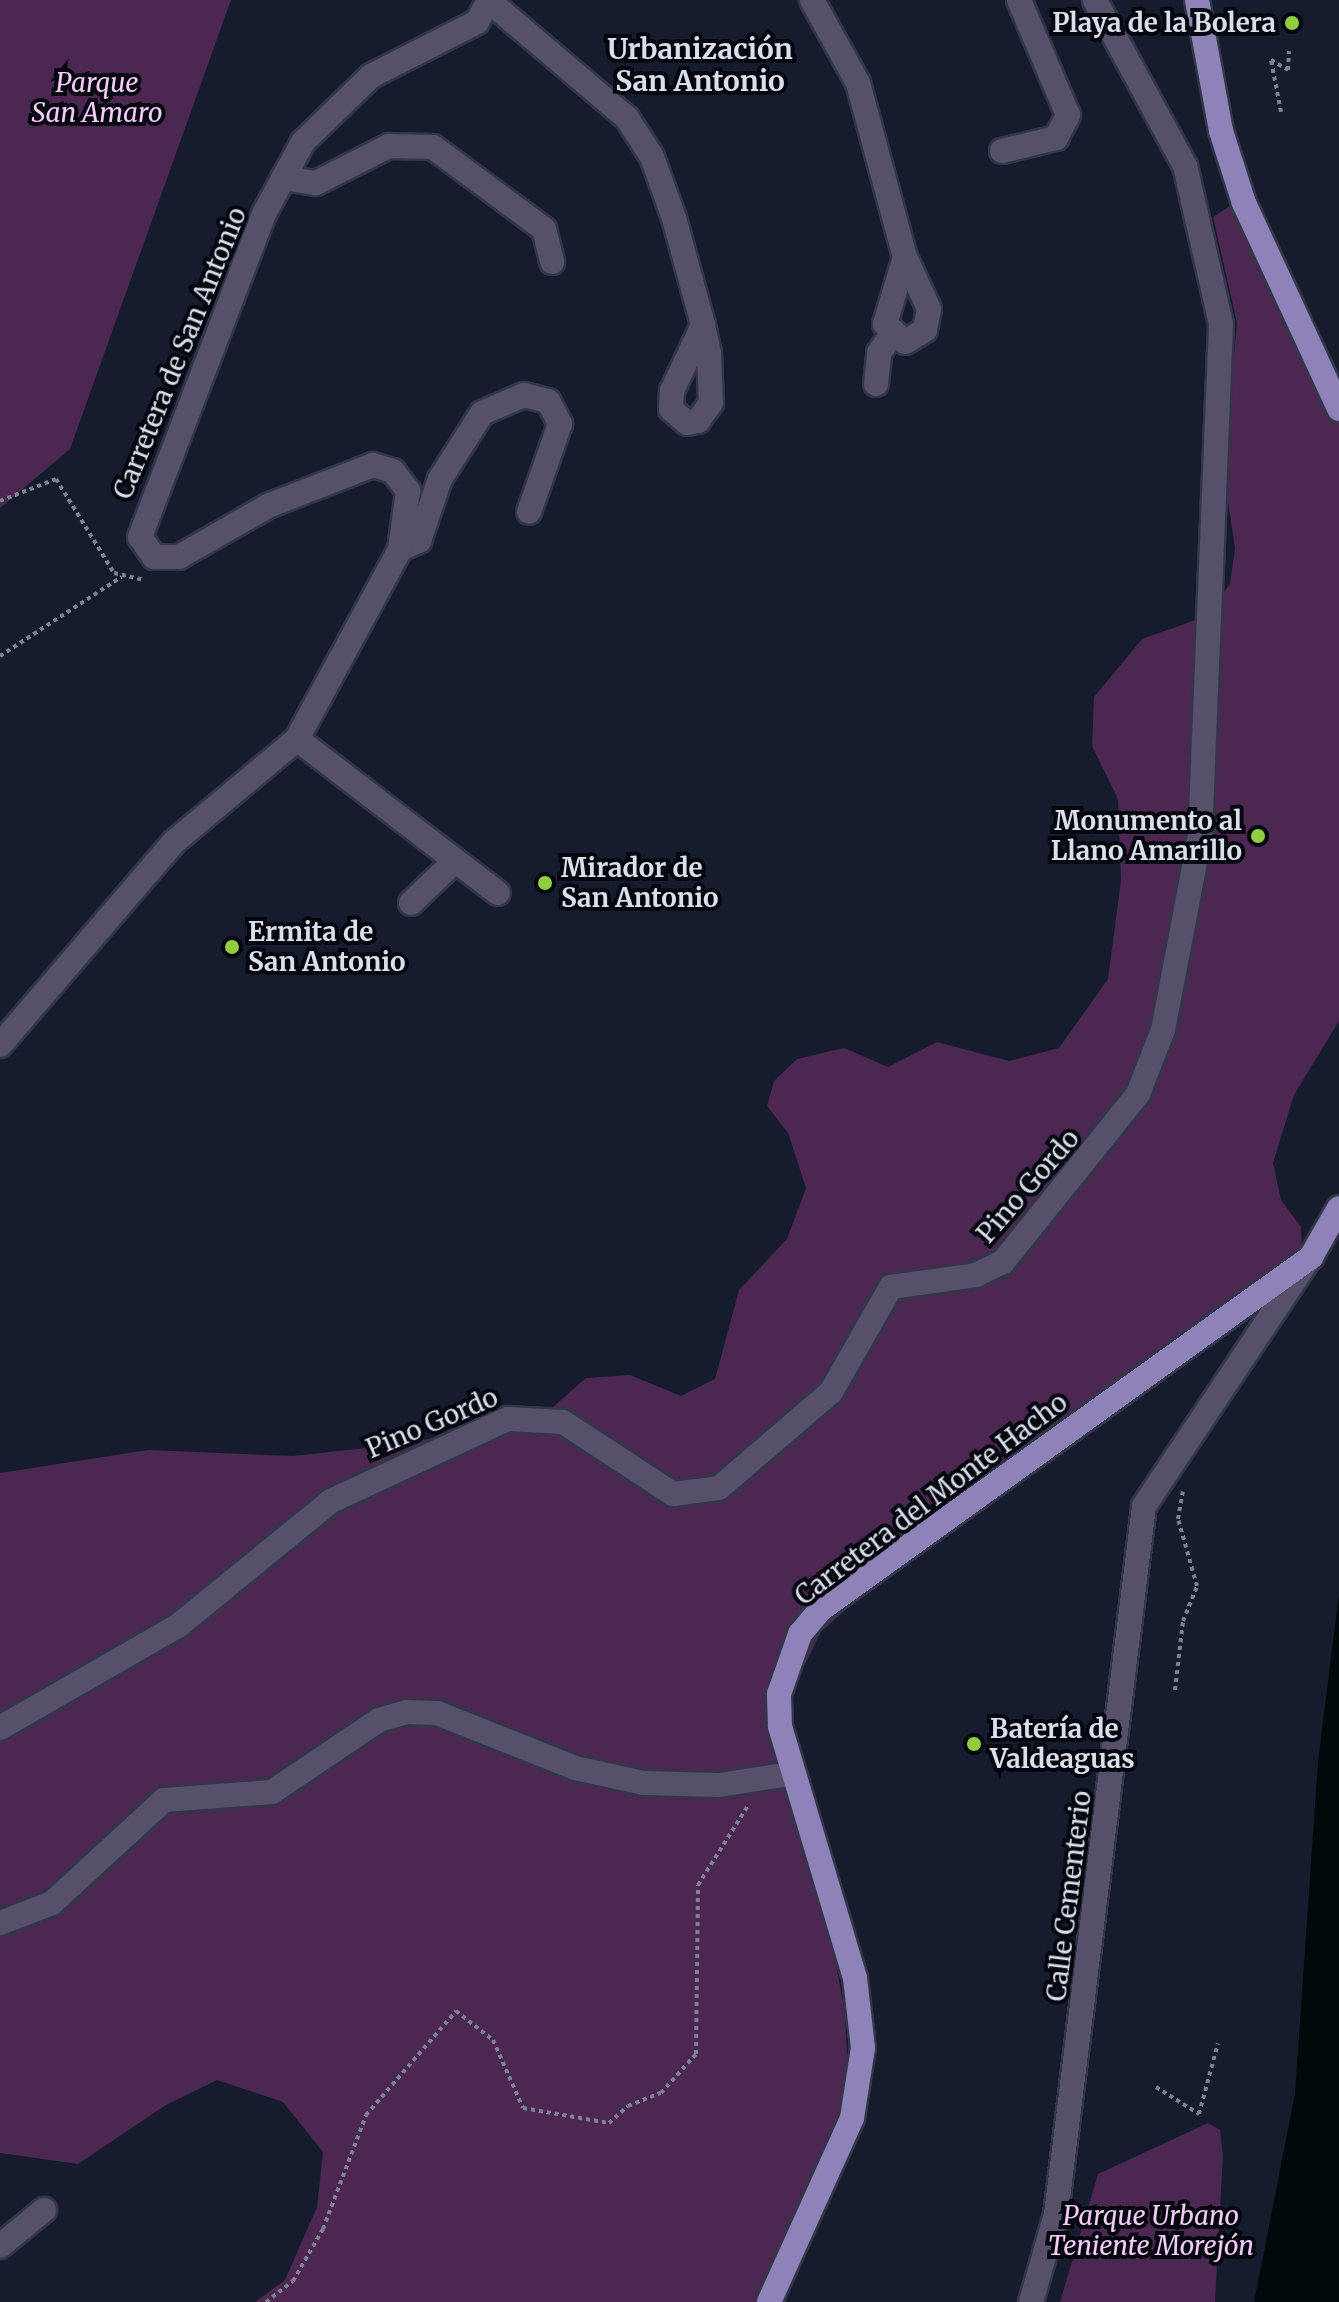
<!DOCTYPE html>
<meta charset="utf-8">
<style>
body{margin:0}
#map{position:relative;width:1339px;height:2302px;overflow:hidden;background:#151c2e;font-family:Merriweather,serif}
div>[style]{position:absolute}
.green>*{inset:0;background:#4b2751}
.water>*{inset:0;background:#01090b}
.path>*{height:4px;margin-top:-2px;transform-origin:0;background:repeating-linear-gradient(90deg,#7c8291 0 4px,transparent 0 8px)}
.roads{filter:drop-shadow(2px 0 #313749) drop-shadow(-2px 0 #313749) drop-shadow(0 2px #313749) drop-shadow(0 -2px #313749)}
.minor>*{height:24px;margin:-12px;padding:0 12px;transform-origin:12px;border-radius:12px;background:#56506b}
.major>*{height:24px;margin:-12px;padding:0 12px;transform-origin:12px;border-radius:12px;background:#8f82b9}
.dots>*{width:22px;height:22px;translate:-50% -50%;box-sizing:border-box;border:4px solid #05070f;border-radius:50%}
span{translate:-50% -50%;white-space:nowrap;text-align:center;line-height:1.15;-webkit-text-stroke:8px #05070f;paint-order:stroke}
.poi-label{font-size:26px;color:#dadfec;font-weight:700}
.right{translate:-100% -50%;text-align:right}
.left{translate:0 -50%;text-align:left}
.park-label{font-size:26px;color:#f4cbf9;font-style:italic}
.street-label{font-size:26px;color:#dadfec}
.neighbourhood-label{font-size:28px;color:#dadfec;font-weight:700}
</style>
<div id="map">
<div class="green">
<div style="clip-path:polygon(0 0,231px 0,70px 449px,0 508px)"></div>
<div style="clip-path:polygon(1230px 206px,1252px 210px,1339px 418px,1339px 1021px,1294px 1095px,1273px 1163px,1281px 1200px,1301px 1227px,1302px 1253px,1253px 1315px,876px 1582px,821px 1632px,793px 1688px,791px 1728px,845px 2012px,849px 2099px,757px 2302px,255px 2302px,285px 2280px,317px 2207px,323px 2152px,283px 2102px,217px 2080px,166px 2105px,78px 2164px,0 2153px,0 1473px,148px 1450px,293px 1456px,412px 1443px,553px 1407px,586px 1378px,630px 1375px,681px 1396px,715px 1379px,739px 1290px,787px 1239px,806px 1188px,788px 1133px,767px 1106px,774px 1081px,797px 1059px,844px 1048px,888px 1067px,937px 1042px,1009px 1061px,1059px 1048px,1108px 979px,1121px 880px,1118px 799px,1092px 746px,1094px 697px,1142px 639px,1204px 617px,1230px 584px,1235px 548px,1223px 469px,1237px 323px,1213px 217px)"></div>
<div style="clip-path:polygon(1208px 2123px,1220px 2130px,1223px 2155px,1215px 2302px,1060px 2302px,1098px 2174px)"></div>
</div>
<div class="water">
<div style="clip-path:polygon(1339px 1594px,1339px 2302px,1254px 2302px,1295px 2094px,1318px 1762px)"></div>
</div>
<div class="path">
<div style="left:1281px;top:112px;width:53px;rotate:-100.9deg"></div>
<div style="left:1271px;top:60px;width:20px;rotate:30deg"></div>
<div style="left:1288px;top:70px;width:19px;rotate:-87deg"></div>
<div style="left:0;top:501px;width:60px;rotate:-21.4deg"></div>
<div style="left:56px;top:479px;width:110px;rotate:58.3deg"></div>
<div style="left:114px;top:573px;width:31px;rotate:13deg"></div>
<div style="left:0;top:656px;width:145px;rotate:-33.1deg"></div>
<div style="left:1175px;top:1690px;width:69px;rotate:-83.4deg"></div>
<div style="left:1183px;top:1621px;width:38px;rotate:-68deg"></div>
<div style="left:1197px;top:1586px;width:70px;rotate:-105.8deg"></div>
<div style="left:1178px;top:1519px;width:28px;rotate:-80deg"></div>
<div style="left:1156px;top:2087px;width:51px;rotate:32.1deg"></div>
<div style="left:1199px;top:2114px;width:73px;rotate:-75deg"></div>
<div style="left:266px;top:2302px;width:34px;rotate:-38deg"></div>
<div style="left:293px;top:2281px;width:60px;rotate:-60deg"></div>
<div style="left:323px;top:2229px;width:122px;rotate:-69.3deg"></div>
<div style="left:366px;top:2115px;width:138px;rotate:-49.1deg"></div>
<div style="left:456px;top:2011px;width:47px;rotate:38.1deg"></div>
<div style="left:493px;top:2040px;width:74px;rotate:66.2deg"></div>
<div style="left:523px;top:2108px;width:87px;rotate:9.9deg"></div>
<div style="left:609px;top:2123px;width:25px;rotate:-42deg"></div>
<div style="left:628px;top:2106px;width:35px;rotate:-22deg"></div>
<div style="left:661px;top:2093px;width:52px;rotate:-48.1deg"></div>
<div style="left:696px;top:2054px;width:169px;rotate:-89.3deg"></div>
<div style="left:698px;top:1885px;width:96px;rotate:-57.8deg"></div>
</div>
<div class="roads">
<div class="minor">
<div style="left:812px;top:0;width:95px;rotate:61deg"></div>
<div style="left:858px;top:83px;width:180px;rotate:74.9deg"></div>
<div style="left:905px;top:257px;width:57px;rotate:65.2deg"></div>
<div style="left:929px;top:309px;width:21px;rotate:101deg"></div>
<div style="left:925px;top:330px;width:23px;rotate:149deg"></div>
<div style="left:905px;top:342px;width:27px;rotate:-138deg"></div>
<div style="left:885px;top:324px;width:70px;rotate:-73.4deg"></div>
<div style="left:489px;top:1px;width:181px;rotate:40.3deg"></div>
<div style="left:627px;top:118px;width:46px;rotate:57.3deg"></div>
<div style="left:652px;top:157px;width:65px;rotate:70.2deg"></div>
<div style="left:674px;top:218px;width:111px;rotate:74.8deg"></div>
<div style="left:703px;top:325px;width:29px;rotate:78deg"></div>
<div style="left:709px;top:353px;width:50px;rotate:87.7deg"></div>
<div style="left:711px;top:403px;width:22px;rotate:126deg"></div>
<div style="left:698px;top:421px;width:11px;rotate:170deg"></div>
<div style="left:687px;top:423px;width:21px;rotate:-139deg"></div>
<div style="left:671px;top:409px;width:18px;rotate:-87deg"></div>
<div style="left:672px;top:391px;width:73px;rotate:-64.8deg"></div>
<div style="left:1002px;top:151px;width:56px;rotate:-13.5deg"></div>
<div style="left:1056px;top:138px;width:26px;rotate:-62deg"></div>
<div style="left:1068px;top:115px;width:125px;rotate:-113.1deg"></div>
<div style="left:283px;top:178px;width:33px;rotate:9deg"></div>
<div style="left:316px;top:183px;width:82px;rotate:-26.9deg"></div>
<div style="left:389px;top:146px;width:44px;rotate:1.3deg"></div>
<div style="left:433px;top:147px;width:138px;rotate:36.5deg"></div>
<div style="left:544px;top:229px;width:34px;rotate:76deg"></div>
<div style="left:876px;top:384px;width:31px;rotate:-84deg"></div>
<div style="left:879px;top:353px;width:21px;rotate:-55deg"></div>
<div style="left:400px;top:549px;width:21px;rotate:-23deg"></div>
<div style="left:419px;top:541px;width:65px;rotate:-71.3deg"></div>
<div style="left:440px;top:479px;width:78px;rotate:-57.5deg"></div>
<div style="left:482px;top:413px;width:46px;rotate:-23.2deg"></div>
<div style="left:524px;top:395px;width:25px;rotate:14deg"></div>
<div style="left:548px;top:401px;width:26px;rotate:62deg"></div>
<div style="left:560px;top:424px;width:93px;rotate:109.4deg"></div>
<div style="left:297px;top:739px;width:253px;rotate:37.5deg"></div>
<div style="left:411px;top:903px;width:61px;rotate:-43.7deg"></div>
<div style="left:0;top:1045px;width:267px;rotate:-49.4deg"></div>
<div style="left:174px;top:842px;width:160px;rotate:-39.9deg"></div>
<div style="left:297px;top:739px;width:216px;rotate:-61.5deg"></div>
<div style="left:400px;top:549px;width:59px;rotate:-82.1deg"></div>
<div style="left:408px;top:491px;width:25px;rotate:-127deg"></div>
<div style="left:393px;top:471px;width:21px;rotate:-163deg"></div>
<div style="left:373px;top:465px;width:113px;rotate:158.7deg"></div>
<div style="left:268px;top:506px;width:103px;rotate:150.2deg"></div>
<div style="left:179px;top:557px;width:25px;rotate:180deg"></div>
<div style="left:154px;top:557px;width:24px;rotate:-125deg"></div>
<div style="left:140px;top:537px;width:348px;rotate:-69deg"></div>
<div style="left:265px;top:212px;width:80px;rotate:-61.5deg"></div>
<div style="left:303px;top:142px;width:95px;rotate:-44.1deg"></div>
<div style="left:371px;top:76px;width:119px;rotate:-27deg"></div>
<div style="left:477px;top:22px;width:25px;rotate:-61deg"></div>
<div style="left:0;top:1728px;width:207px;rotate:-29.9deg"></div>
<div style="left:179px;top:1625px;width:196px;rotate:-39.2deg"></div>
<div style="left:331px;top:1501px;width:195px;rotate:-24.9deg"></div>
<div style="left:508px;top:1419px;width:55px;rotate:3.1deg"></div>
<div style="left:563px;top:1422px;width:131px;rotate:33.2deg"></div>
<div style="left:673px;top:1494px;width:46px;rotate:-7.4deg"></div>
<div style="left:719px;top:1488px;width:148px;rotate:-40.6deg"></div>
<div style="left:831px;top:1392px;width:121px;rotate:-60.3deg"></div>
<div style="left:891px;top:1287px;width:86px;rotate:-8deg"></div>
<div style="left:976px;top:1275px;width:30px;rotate:-26deg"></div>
<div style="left:1003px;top:1262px;width:216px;rotate:-51.2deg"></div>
<div style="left:1138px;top:1094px;width:69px;rotate:-68.7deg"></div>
<div style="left:1163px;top:1030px;width:197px;rotate:-79.2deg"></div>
<div style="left:1200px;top:836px;width:512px;rotate:-87.65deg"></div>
<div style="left:1221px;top:324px;width:162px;rotate:-102.8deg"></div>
<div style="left:1185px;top:166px;width:189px;rotate:-118.5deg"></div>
<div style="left:0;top:1923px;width:56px;rotate:-21deg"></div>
<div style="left:52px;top:1903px;width:152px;rotate:-42.6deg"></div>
<div style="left:164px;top:1800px;width:108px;rotate:-4.2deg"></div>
<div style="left:272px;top:1792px;width:129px;rotate:-33.9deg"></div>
<div style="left:379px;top:1720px;width:29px;rotate:-16deg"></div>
<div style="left:407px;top:1712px;width:30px;rotate:2deg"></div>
<div style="left:437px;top:1713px;width:149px;rotate:21.7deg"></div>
<div style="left:575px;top:1768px;width:71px;rotate:12.3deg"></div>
<div style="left:644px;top:1783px;width:75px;rotate:1.5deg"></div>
<div style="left:719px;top:1785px;width:72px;rotate:-8.8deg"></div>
<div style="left:0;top:2246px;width:57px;rotate:-39.3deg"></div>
<div style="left:1031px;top:2302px;width:91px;rotate:-74.1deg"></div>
<div style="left:1056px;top:2214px;width:713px;rotate:-82.91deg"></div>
<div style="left:1144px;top:1506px;width:297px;rotate:-56.3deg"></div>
</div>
<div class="major">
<div style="left:1197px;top:0;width:133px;rotate:79.6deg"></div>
<div style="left:1221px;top:131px;width:76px;rotate:72.3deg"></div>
<div style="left:1244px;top:203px;width:227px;rotate:65.2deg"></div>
<div style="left:769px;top:2302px;width:202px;rotate:-65.7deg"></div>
<div style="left:852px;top:2118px;width:71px;rotate:-81.1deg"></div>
<div style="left:863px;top:2048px;width:70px;rotate:-96.5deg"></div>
<div style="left:855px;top:1978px;width:263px;rotate:-106.6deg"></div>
<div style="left:780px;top:1726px;width:32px;rotate:-92deg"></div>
<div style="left:779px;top:1694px;width:64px;rotate:-70.7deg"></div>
<div style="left:800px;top:1634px;width:31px;rotate:-50deg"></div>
<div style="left:820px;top:1610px;width:605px;rotate:-35.71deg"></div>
<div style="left:1311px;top:1257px;width:56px;rotate:-60.3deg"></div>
</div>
</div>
<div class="dots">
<div style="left:1292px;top:23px;background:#8fcd41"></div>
<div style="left:1258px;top:836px;background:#8fcd41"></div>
<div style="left:545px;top:883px;background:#8fcd41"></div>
<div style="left:232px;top:947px;background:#8fcd41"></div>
<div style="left:974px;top:1744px;background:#8fcd41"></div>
</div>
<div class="poi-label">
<span class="right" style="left:1276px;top:23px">Playa de la Bolera</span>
<span class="right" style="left:1242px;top:836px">Monumento al<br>Llano Amarillo</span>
<span class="left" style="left:561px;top:883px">Mirador de<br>San Antonio</span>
<span class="left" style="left:248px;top:947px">Ermita de<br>San Antonio</span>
<span class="left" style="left:990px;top:1744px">Batería de<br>Valdeaguas</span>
</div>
<div class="park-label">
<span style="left:97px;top:98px">Parque<br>San Amaro</span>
<span style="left:1151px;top:2231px">Parque Urbano<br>Teniente Morejón</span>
</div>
<div class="street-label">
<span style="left:180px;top:353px;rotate:-68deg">Carretera de San Antonio</span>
<span style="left:1028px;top:1186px;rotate:-49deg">Pino Gordo</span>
<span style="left:432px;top:1423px;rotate:-23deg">Pino Gordo</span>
<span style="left:931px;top:1499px;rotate:-37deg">Carretera del Monte Hacho</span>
<span style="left:1069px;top:1896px;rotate:-83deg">Calle Cementerio</span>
</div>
<div class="neighbourhood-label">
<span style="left:700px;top:65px">Urbanización<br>San Antonio</span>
</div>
</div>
